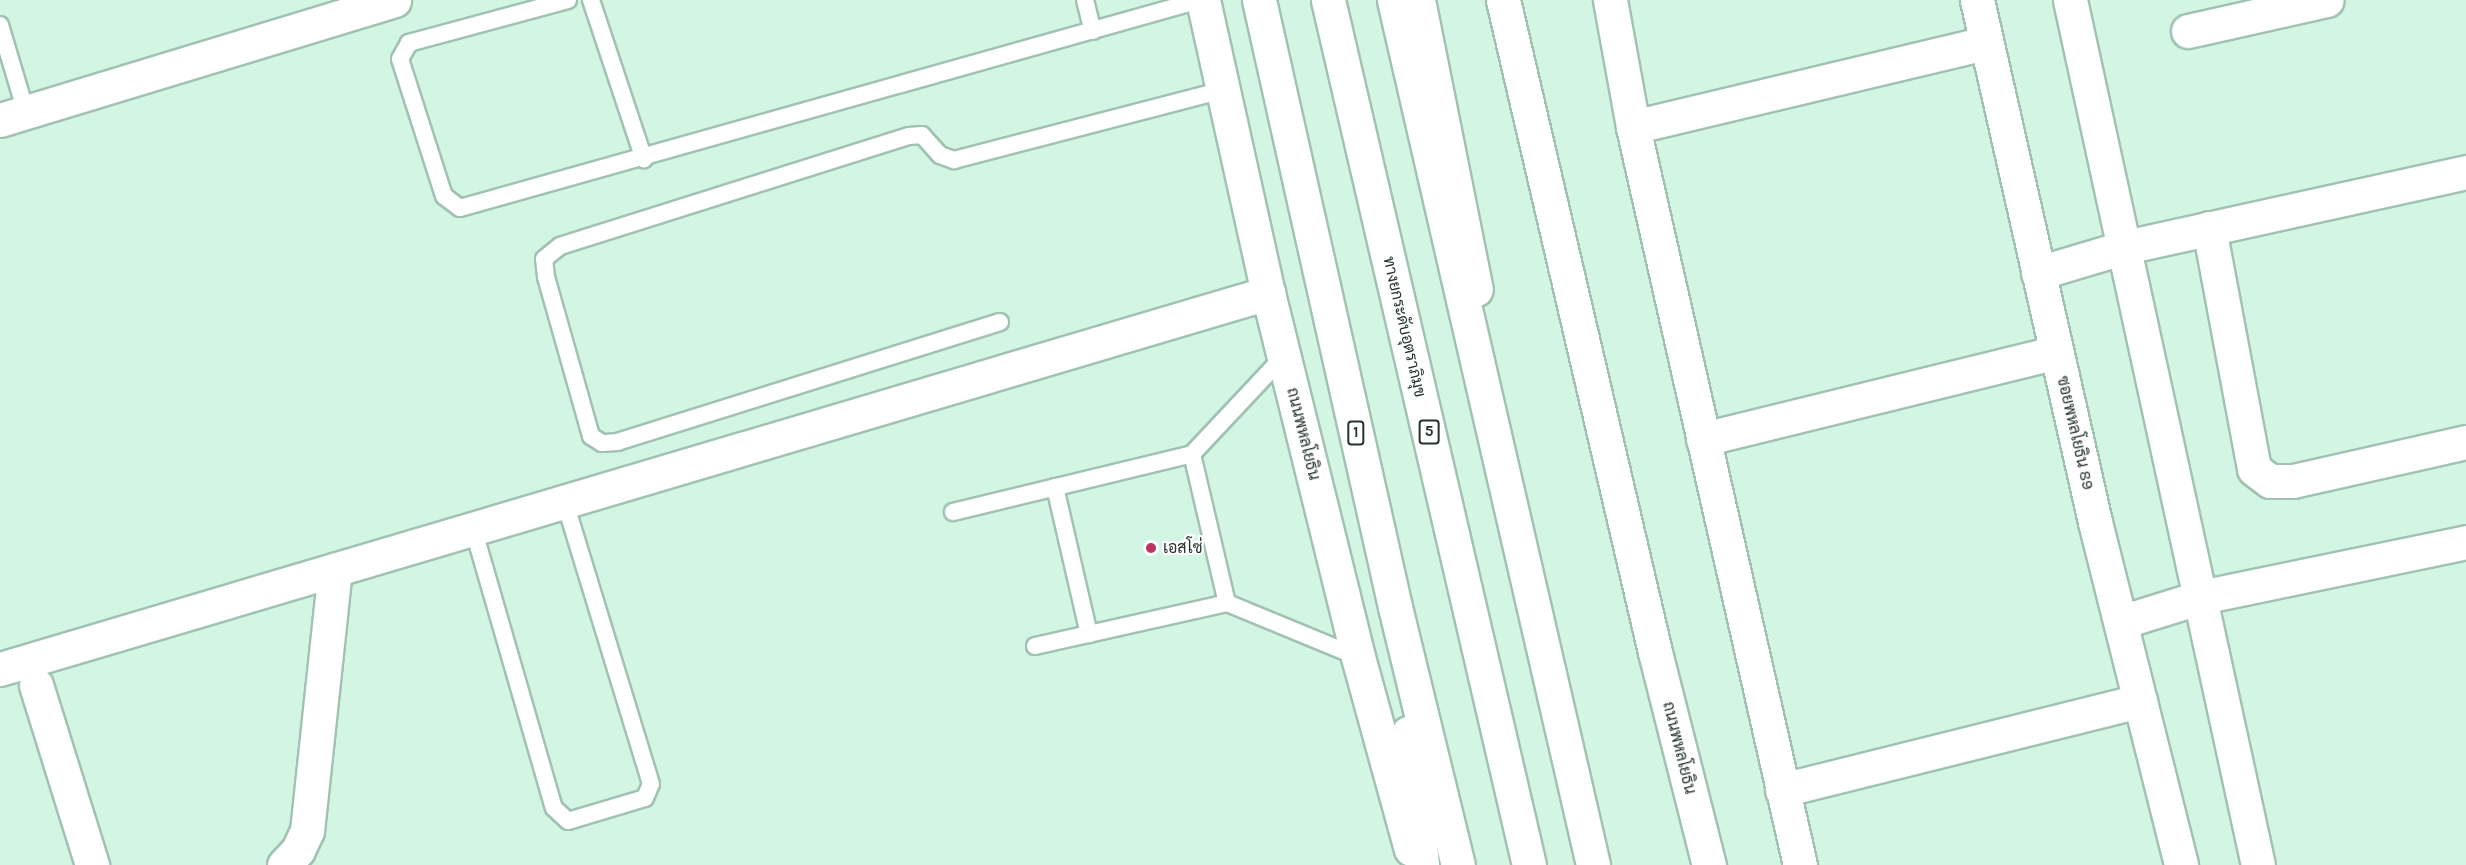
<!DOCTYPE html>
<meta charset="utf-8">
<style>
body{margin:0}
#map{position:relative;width:2466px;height:865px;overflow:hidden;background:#d3f5e4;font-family:Karla,Sarabun,sans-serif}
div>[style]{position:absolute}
.roads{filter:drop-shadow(2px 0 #a1c2b2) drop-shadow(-2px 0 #a1c2b2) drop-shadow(0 2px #a1c2b2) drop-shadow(0 -2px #a1c2b2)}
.service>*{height:16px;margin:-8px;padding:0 8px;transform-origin:8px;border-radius:8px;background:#fff}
.minor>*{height:33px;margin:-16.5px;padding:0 16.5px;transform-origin:16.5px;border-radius:16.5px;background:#fff}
.secondary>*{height:33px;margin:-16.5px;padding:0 16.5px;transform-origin:16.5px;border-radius:16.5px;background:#fff}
.trunk>*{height:33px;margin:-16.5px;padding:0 16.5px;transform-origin:16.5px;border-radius:16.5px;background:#fff}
.motorway>*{height:33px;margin:-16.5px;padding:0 16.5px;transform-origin:16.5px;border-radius:16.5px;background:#fff}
.dots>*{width:16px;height:16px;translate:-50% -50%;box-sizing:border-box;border:3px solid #fff;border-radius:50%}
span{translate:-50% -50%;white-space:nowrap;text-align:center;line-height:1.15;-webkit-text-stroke:4.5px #fff;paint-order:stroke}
.shield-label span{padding:2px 4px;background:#fff;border:2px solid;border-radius:4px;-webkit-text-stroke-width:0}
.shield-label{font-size:15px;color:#26332d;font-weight:700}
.street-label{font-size:16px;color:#26332d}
.poi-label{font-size:16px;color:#26332d}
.left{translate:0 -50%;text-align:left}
</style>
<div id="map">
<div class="roads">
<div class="service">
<div style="left:568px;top:0;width:165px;rotate:164.9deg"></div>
<div style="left:409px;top:43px;width:18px;rotate:119deg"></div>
<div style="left:400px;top:59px;width:144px;rotate:72.2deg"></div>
<div style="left:444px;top:196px;width:20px;rotate:37deg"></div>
<div style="left:460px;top:208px;width:769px;rotate:-15.7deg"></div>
<div style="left:591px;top:0;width:168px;rotate:71.6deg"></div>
<div style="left:1085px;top:0;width:32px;rotate:76deg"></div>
<div style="left:0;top:25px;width:91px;rotate:73.4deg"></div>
<div style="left:1000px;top:322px;width:400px;rotate:162.6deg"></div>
<div style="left:618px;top:442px;width:16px;rotate:176deg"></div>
<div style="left:602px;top:443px;width:13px;rotate:-148deg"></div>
<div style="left:591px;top:436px;width:165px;rotate:-105.8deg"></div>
<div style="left:546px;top:277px;width:18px;rotate:-96deg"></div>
<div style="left:544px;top:259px;width:21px;rotate:-39deg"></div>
<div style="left:560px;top:246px;width:366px;rotate:-17.5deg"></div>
<div style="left:909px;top:136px;width:13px;rotate:-4deg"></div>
<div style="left:922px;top:135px;width:27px;rotate:48deg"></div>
<div style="left:940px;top:155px;width:15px;rotate:20deg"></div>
<div style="left:954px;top:160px;width:277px;rotate:-14.6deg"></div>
<div style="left:1284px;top:356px;width:134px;rotate:133.2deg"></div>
<div style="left:1192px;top:454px;width:153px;rotate:76.8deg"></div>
<div style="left:1227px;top:603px;width:142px;rotate:22.4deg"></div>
<div style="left:1055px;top:487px;width:151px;rotate:77deg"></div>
<div style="left:953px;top:512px;width:246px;rotate:-13.6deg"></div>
<div style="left:473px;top:528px;width:291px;rotate:73.9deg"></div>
<div style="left:554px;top:808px;width:19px;rotate:43deg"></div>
<div style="left:568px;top:821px;width:80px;rotate:-16.6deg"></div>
<div style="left:645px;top:798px;width:15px;rotate:-67deg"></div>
<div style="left:651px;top:784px;width:295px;rotate:-107deg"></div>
<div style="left:1035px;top:646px;width:197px;rotate:-12.6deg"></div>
</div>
<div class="minor">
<div style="left:1610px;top:0;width:129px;rotate:79.7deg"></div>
<div style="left:1633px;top:127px;width:757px;rotate:77.25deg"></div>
<div style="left:1977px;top:0;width:535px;rotate:77.26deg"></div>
<div style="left:2095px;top:522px;width:354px;rotate:75.9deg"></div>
<div style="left:2070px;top:0;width:885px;rotate:77.74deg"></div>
<div style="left:2188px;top:31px;width:142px;rotate:-12.6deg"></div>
<div style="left:0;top:120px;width:412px;rotate:-16.9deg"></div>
<div style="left:1633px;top:127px;width:363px;rotate:-13.4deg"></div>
<div style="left:2209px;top:228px;width:245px;rotate:79.4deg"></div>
<div style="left:2254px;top:469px;width:20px;rotate:37deg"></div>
<div style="left:2270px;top:481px;width:23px"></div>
<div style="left:2293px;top:481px;width:177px;rotate:-12.7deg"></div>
<div style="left:2038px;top:273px;width:91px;rotate:-16.6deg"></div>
<div style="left:2125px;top:247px;width:349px;rotate:-12.4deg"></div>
<div style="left:1703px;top:439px;width:364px;rotate:-13.8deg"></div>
<div style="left:2121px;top:622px;width:84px;rotate:-17.4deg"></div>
<div style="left:2201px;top:597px;width:271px;rotate:-11.7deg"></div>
<div style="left:0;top:669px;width:1323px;rotate:-16.52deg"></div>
<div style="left:36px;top:685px;width:189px;rotate:72.7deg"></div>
<div style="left:1782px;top:790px;width:369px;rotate:-14deg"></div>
<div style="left:284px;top:865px;width:21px;rotate:-47deg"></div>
<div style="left:298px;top:850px;width:21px;rotate:-65deg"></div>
<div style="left:307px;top:831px;width:263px;rotate:-83.9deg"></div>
</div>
<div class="secondary">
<div style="left:1203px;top:0;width:300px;rotate:77.5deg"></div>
<div style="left:1268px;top:293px;width:375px;rotate:76.1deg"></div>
<div style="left:1358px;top:657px;width:199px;rotate:74.6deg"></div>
<div style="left:1503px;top:0;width:669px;rotate:76.88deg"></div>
<div style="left:1655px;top:652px;width:220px;rotate:75.8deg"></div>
</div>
<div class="trunk">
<div style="left:1259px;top:0;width:622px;rotate:77.37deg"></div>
<div style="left:1395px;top:607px;width:266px;rotate:76.3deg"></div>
<div style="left:1418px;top:0;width:295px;rotate:78.7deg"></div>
<div style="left:1408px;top:733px;width:133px;rotate:83.9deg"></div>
</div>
<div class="motorway">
<div style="left:1328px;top:0;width:888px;rotate:76.92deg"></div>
<div style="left:1394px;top:0;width:888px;rotate:77.04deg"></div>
</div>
</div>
<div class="dots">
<div style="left:1151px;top:548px;background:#bf3263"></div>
</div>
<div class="shield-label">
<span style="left:1429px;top:432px">5</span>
<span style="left:1356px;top:433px">1</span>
</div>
<div class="street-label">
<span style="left:1404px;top:327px;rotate:77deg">ทางยกระดับอุตราภิมุข</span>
<span style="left:2075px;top:433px;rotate:77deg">ซอยพหลโยธิน 89</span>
<span style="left:1303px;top:434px;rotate:76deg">ถนนพหลโยธิน</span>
<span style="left:1679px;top:748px;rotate:76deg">ถนนพหลโยธิน</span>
</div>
<div class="poi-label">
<span class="left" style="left:1163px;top:548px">เอสโซ่</span>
</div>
</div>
